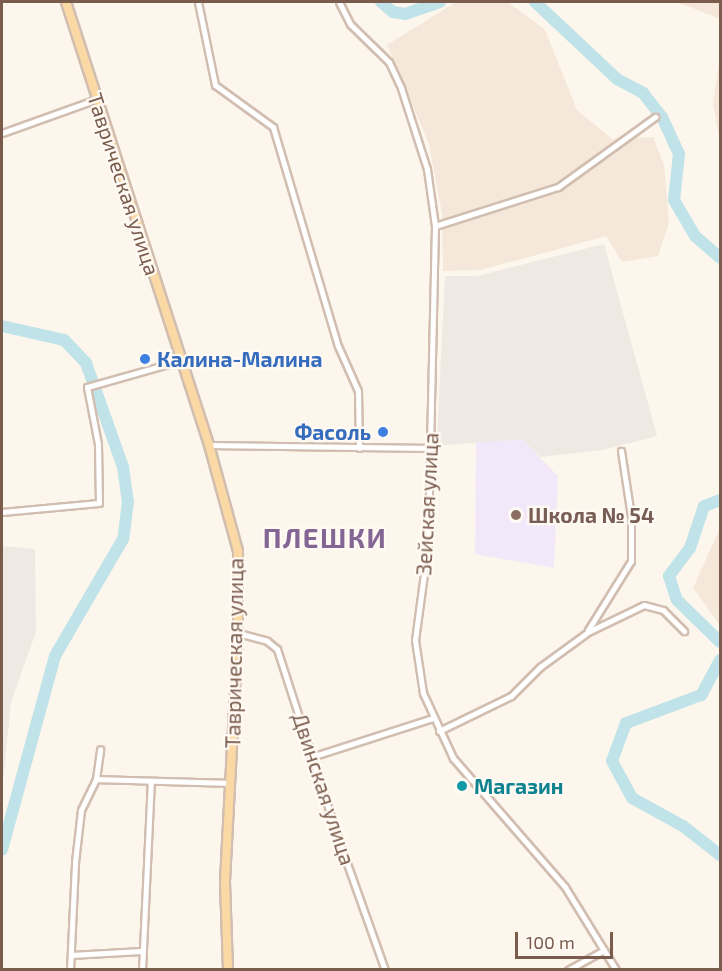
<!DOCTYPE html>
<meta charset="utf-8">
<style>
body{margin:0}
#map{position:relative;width:722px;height:971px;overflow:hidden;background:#fdf6ec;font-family:"Exo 2",sans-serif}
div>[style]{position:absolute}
.residential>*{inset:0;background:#f5e8da}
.industrial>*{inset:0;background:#efe9e4}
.education>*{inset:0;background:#f3e8fa}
.river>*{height:12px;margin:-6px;padding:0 6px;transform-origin:6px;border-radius:6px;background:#bfe3e8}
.roads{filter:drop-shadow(2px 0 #d1beb0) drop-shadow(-2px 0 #d1beb0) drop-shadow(0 2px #d1beb0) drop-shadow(0 -2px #d1beb0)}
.street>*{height:5px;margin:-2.5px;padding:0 2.5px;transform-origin:2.5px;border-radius:2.5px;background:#fff}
.primary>*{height:8px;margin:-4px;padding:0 4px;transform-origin:4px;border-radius:4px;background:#fbd9a5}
.dots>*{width:16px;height:16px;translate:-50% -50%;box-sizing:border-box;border:3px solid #fffaf3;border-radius:50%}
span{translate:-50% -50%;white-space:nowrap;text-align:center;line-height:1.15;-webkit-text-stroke:4.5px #fffaf3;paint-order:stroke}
.street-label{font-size:21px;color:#7a5c4d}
.shop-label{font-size:21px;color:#366cbe;font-weight:700}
.left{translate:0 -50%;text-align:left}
.right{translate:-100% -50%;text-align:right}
.education-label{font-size:21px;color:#785e54;font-weight:700}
.culture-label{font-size:21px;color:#0d838f;font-weight:700}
.district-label{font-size:27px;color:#846695;font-weight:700;letter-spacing:1.5px}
.frame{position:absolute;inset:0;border:3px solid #7a5c4d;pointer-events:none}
.scale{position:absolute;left:515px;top:932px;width:98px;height:27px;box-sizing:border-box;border:3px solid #7a5c4d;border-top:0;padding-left:8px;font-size:18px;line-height:21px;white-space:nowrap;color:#7a5c4d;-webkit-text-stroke:4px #fffaf3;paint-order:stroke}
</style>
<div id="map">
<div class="residential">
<div style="clip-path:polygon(456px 2px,508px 2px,545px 30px,577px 110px,612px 139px,653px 137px,664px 165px,669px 223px,658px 256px,622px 262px,606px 236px,481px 270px,443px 271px,442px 214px,429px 144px,387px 45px)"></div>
<div style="clip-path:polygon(677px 2px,720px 2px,720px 19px)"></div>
<div style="clip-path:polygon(720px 55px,720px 143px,713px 103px)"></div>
<div style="clip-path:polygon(720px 528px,720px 625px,693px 588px)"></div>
</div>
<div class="industrial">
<div style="clip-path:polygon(604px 244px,657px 436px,602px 450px,540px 457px,523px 440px,444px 445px,437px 438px,445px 276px,477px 276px)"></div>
<div style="clip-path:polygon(2px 546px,35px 549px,36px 632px,11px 702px,2px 792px)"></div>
</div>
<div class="education">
<div style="clip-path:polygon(523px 440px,558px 476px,554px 568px,475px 554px,476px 442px)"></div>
</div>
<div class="river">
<div style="left:381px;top:2px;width:16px;rotate:40deg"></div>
<div style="left:393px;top:12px;width:12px;rotate:9deg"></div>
<div style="left:405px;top:14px;width:37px;rotate:-19deg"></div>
<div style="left:535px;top:2px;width:112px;rotate:43.2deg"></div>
<div style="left:617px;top:79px;width:30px;rotate:28deg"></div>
<div style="left:643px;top:93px;width:31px;rotate:52deg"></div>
<div style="left:662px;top:117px;width:41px;rotate:65.3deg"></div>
<div style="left:679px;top:154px;width:46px;rotate:96.2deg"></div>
<div style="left:674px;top:200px;width:42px;rotate:59.7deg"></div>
<div style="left:695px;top:236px;width:33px;rotate:41deg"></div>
<div style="left:2px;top:326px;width:64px;rotate:12.7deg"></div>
<div style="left:64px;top:340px;width:32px;rotate:46deg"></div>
<div style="left:86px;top:363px;width:110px;rotate:70.4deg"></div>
<div style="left:123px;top:467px;width:34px;rotate:82deg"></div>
<div style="left:128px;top:501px;width:38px;rotate:97deg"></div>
<div style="left:123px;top:539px;width:135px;rotate:120.2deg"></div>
<div style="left:55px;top:656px;width:201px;rotate:105.3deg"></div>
<div style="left:720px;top:500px;width:17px;rotate:159deg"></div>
<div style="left:704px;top:506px;width:44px;rotate:108.4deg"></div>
<div style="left:690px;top:548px;width:35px;rotate:127deg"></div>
<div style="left:669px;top:576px;width:25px;rotate:72deg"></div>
<div style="left:677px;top:600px;width:60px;rotate:44.3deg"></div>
<div style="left:720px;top:660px;width:40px;rotate:118deg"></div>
<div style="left:701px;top:695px;width:80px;rotate:159.5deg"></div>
<div style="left:626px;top:723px;width:40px;rotate:110.2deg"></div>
<div style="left:612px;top:761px;width:42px;rotate:61.6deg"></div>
<div style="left:632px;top:798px;width:58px;rotate:28.8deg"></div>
<div style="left:683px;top:826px;width:47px;rotate:38.1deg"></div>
</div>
<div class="roads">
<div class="street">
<div style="left:198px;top:2px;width:85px;rotate:78.4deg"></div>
<div style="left:215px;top:85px;width:72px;rotate:35.9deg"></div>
<div style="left:273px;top:127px;width:228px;rotate:73.5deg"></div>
<div style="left:338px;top:346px;width:49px;rotate:66deg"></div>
<div style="left:358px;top:391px;width:57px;rotate:89deg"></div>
<div style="left:339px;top:2px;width:25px;rotate:63deg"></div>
<div style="left:350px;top:24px;width:54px;rotate:44.3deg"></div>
<div style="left:389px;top:62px;width:29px;rotate:65deg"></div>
<div style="left:401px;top:88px;width:85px;rotate:72.2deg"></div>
<div style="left:427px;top:169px;width:58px;rotate:82deg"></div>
<div style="left:435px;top:226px;width:318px;rotate:91.3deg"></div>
<div style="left:428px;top:544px;width:97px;rotate:97.7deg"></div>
<div style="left:415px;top:640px;width:54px;rotate:81.4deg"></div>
<div style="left:423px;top:693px;width:72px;rotate:65.2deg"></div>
<div style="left:453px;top:758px;width:171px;rotate:49deg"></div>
<div style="left:565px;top:887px;width:97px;rotate:58.4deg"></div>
<div style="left:2px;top:133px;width:101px;rotate:-19.7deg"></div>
<div style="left:435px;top:226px;width:129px;rotate:-17.6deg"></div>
<div style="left:558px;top:187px;width:120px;rotate:-35.8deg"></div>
<div style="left:209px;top:445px;width:221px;rotate:0.8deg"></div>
<div style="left:2px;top:512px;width:97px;rotate:-5.3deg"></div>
<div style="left:99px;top:503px;width:59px;rotate:-91deg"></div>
<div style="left:98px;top:444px;width:58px;rotate:-100.9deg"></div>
<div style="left:87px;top:387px;width:96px;rotate:-15.8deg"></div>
<div style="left:588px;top:630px;width:81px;rotate:-58.1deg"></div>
<div style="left:631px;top:561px;width:45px;rotate:-90deg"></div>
<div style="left:631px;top:516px;width:66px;rotate:-98.7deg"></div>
<div style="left:238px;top:633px;width:30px;rotate:15deg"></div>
<div style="left:267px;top:641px;width:13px;rotate:39deg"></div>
<div style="left:277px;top:649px;width:202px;rotate:72.1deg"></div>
<div style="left:339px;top:841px;width:137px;rotate:70.4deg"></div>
<div style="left:439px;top:731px;width:80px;rotate:-25.9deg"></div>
<div style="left:511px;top:696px;width:41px;rotate:-45deg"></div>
<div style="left:540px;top:667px;width:59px;rotate:-36.1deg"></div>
<div style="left:588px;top:632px;width:62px;rotate:-25.7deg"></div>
<div style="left:644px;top:605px;width:20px;rotate:15deg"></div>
<div style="left:663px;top:610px;width:30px;rotate:45deg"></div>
<div style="left:314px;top:756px;width:125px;rotate:-17.7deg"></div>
<div style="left:96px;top:779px;width:30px;rotate:-82deg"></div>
<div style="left:71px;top:955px;width:70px;rotate:-3.3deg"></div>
<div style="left:70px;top:970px;width:108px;rotate:-87.3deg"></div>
<div style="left:75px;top:862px;width:52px;rotate:-83.4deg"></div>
<div style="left:81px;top:810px;width:34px;rotate:-64deg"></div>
<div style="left:96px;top:779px;width:134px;rotate:1.7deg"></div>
<div style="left:142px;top:970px;width:188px;rotate:-87.3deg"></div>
<div style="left:568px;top:970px;width:41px;rotate:-29.1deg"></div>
</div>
<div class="primary">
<div style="left:66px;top:2px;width:466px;rotate:72.1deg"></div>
<div style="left:209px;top:445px;width:110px;rotate:74.7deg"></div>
<div style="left:238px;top:551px;width:82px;rotate:90deg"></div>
<div style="left:238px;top:633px;width:250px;rotate:93deg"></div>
<div style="left:225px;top:883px;width:87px;rotate:88deg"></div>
</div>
</div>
<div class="dots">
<div style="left:145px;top:359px;background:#3f7fe0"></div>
<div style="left:383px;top:432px;background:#3f7fe0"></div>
<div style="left:516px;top:515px;background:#8d6e63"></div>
<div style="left:462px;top:786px;background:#0f9aa8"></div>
</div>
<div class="street-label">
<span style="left:124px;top:184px;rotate:72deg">Таврическая улица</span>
<span style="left:427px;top:504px;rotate:-87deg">Зейская улица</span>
<span style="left:234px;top:653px;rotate:-89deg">Таврическая улица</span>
<span style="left:324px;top:789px;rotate:72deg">Двинская улица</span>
</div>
<div class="shop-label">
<span class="left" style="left:157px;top:359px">Калина-Малина</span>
<span class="right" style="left:371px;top:432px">Фасоль</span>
</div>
<div class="education-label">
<span class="left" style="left:528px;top:515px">Школа № 54</span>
</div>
<div class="culture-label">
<span class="left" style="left:474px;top:786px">Магазин</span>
</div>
<div class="district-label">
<span style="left:325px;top:538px">ПЛЕШКИ</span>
</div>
<div class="frame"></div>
<div class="scale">100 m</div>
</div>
